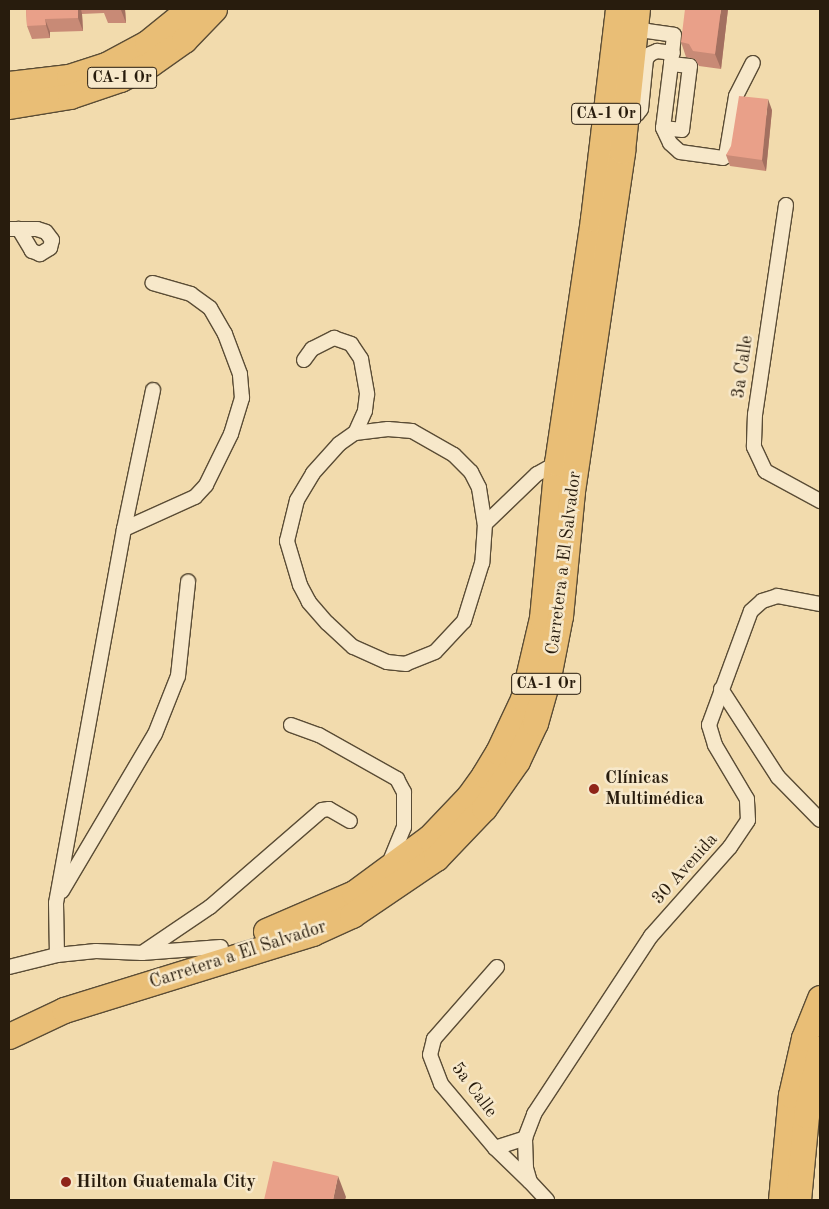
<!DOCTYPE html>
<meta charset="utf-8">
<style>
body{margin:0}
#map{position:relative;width:829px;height:1209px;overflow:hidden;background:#f2dbad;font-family:"Old Standard TT",serif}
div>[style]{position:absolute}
.roads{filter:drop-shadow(1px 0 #5a4c35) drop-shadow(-1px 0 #5a4c35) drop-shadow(0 1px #5a4c35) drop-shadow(0 -1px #5a4c35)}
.street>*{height:14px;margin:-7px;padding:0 7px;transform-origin:7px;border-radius:7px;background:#f7e8ca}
.highway>*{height:25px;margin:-12.5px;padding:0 12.5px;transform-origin:12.5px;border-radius:12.5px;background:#e9be76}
.wall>*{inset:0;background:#c88a76}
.shaded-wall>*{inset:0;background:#a37060}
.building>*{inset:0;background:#e9a089;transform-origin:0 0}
.dots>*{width:14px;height:14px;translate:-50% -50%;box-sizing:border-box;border:2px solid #f7e8ca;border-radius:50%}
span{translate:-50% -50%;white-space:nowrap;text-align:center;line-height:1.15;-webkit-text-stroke:5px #f7e8ca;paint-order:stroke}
.shield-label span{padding:1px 4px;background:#f7e8ca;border:1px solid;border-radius:4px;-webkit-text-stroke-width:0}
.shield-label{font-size:16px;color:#281c0d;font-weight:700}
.street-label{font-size:18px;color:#281c0d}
.poi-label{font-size:18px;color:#281c0d;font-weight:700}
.left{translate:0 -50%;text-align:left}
.frame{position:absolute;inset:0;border:10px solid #281c0d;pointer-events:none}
</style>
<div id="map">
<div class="roads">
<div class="street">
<div style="left:635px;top:24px;width:14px;rotate:30deg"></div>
<div style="left:647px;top:31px;width:27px;rotate:8deg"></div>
<div style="left:674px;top:35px;width:29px;rotate:96deg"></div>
<div style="left:671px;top:64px;width:19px;rotate:6deg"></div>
<div style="left:690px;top:66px;width:64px;rotate:97.1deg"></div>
<div style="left:682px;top:130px;width:19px;rotate:-174deg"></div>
<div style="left:671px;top:64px;width:64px;rotate:97.1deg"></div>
<div style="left:663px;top:128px;width:17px;rotate:65deg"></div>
<div style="left:670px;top:143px;width:13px;rotate:42deg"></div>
<div style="left:680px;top:152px;width:43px;rotate:7.9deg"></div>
<div style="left:723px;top:158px;width:4px;rotate:-34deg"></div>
<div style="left:726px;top:156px;width:61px;rotate:-80.5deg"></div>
<div style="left:736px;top:96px;width:37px;rotate:-63deg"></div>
<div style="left:627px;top:114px;width:10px"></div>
<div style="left:637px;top:114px;width:6px;rotate:-51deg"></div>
<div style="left:641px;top:109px;width:50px;rotate:-84.3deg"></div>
<div style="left:646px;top:59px;width:6px;rotate:-51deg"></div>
<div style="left:650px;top:54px;width:8px;rotate:-23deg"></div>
<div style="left:657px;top:51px;width:16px;rotate:7deg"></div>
<div style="left:786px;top:205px;width:211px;rotate:98.4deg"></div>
<div style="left:755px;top:414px;width:33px;rotate:92deg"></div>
<div style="left:754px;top:447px;width:26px;rotate:65deg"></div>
<div style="left:765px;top:471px;width:63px;rotate:28.6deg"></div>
<div style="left:9px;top:229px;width:28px"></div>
<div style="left:37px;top:229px;width:9px;rotate:18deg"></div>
<div style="left:46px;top:232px;width:10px;rotate:53deg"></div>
<div style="left:52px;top:240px;width:8px;rotate:104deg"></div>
<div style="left:50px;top:248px;width:12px;rotate:149deg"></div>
<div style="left:40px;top:254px;width:9px;rotate:-159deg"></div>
<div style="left:32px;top:251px;width:26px;rotate:-121deg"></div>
<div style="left:304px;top:360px;width:14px;rotate:-54deg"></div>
<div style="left:312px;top:349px;width:25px;rotate:-27deg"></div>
<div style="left:334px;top:338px;width:18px;rotate:19deg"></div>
<div style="left:351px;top:344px;width:18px;rotate:56deg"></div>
<div style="left:361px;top:359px;width:36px;rotate:80deg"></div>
<div style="left:367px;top:394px;width:17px;rotate:97deg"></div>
<div style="left:365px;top:411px;width:24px;rotate:114deg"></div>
<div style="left:388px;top:429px;width:24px;rotate:5deg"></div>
<div style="left:412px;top:431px;width:48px;rotate:29.7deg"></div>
<div style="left:454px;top:455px;width:24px;rotate:45deg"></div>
<div style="left:471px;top:472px;width:18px;rotate:63deg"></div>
<div style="left:479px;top:488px;width:36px;rotate:81deg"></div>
<div style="left:485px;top:524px;width:39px;rotate:94deg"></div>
<div style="left:482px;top:563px;width:61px;rotate:107.2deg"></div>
<div style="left:464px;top:621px;width:42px;rotate:133.1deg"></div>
<div style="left:435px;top:652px;width:31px;rotate:158deg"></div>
<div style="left:406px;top:664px;width:19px;rotate:-174deg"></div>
<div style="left:387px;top:662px;width:37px;rotate:-156deg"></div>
<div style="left:353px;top:647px;width:35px;rotate:-137deg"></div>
<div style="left:327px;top:623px;width:28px;rotate:-131deg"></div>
<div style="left:309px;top:602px;width:19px;rotate:-118deg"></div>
<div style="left:300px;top:585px;width:46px;rotate:-106.5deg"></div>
<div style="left:287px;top:541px;width:42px;rotate:-76.3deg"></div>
<div style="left:297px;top:500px;width:31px;rotate:-59deg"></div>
<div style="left:313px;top:473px;width:39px;rotate:-48deg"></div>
<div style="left:339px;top:444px;width:19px;rotate:-35deg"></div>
<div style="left:355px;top:433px;width:33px;rotate:-7deg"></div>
<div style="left:485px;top:524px;width:72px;rotate:-43.9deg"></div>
<div style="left:537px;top:474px;width:23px;rotate:-29deg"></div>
<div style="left:124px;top:529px;width:78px;rotate:-24.3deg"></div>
<div style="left:195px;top:497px;width:16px;rotate:-47deg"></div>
<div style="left:206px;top:485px;width:57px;rotate:-63.9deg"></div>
<div style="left:231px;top:434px;width:38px;rotate:-73deg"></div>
<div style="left:242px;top:398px;width:24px;rotate:-95deg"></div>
<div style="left:240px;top:374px;width:43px;rotate:-110.6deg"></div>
<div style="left:225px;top:334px;width:30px;rotate:-120deg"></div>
<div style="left:210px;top:308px;width:24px;rotate:-144deg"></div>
<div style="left:191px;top:294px;width:40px;rotate:-164deg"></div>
<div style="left:721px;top:689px;width:105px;rotate:57.1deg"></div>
<div style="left:778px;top:777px;width:60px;rotate:45.7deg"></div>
<div style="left:291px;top:725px;width:30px;rotate:20deg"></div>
<div style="left:319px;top:735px;width:90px;rotate:29.4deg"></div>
<div style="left:397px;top:779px;width:15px;rotate:62deg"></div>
<div style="left:404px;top:792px;width:35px;rotate:90deg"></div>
<div style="left:404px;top:827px;width:42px;rotate:112.3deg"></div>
<div style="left:62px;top:891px;width:182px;rotate:-59.4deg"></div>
<div style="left:155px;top:734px;width:62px;rotate:-68.4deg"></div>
<div style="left:178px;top:676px;width:95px;rotate:-83.9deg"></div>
<div style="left:142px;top:953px;width:82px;rotate:-34.1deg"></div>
<div style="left:210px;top:907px;width:148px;rotate:-40.9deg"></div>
<div style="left:322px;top:810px;width:7px;rotate:-8deg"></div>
<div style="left:329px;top:809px;width:24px;rotate:30deg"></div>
<div style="left:57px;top:955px;width:52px;rotate:-91.1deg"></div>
<div style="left:56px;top:903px;width:380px;rotate:-79.7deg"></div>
<div style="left:124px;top:529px;width:142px;rotate:-78.2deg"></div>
<div style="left:9px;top:967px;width:49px;rotate:-14deg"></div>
<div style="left:57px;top:955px;width:39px;rotate:-6deg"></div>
<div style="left:96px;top:951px;width:46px;rotate:2.5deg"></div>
<div style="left:142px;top:953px;width:79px;rotate:-4.3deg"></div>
<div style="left:497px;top:967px;width:96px;rotate:131.2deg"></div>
<div style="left:434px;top:1039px;width:16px;rotate:104deg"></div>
<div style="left:430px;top:1055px;width:31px;rotate:69deg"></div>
<div style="left:441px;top:1084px;width:84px;rotate:49.8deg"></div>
<div style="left:495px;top:1148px;width:47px;rotate:44.1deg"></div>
<div style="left:495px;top:1148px;width:32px;rotate:-18deg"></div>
<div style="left:547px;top:1200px;width:25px;rotate:-133deg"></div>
<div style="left:530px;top:1182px;width:15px;rotate:-106deg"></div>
<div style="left:526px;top:1168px;width:30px;rotate:-92deg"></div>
<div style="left:525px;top:1138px;width:26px;rotate:-69deg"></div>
<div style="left:534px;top:1114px;width:213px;rotate:-56.7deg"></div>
<div style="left:651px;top:936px;width:119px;rotate:-48.4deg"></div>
<div style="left:730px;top:847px;width:32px;rotate:-56deg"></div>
<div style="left:748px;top:820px;width:21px;rotate:-93deg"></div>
<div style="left:747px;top:799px;width:63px;rotate:-120.7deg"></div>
<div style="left:715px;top:745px;width:21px;rotate:-107deg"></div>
<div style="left:709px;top:725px;width:121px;rotate:-69.8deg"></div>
<div style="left:751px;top:611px;width:15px;rotate:-42deg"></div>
<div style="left:762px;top:601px;width:16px;rotate:-18deg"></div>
<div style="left:777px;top:596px;width:44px;rotate:10.5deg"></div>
</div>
<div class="highway">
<div style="left:9px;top:84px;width:60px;rotate:-6.7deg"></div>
<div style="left:69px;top:77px;width:39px;rotate:-18deg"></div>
<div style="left:106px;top:65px;width:47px;rotate:-28.2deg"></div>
<div style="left:147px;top:43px;width:54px;rotate:-39deg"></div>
<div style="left:9px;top:106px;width:62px;rotate:-9.3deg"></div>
<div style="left:70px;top:96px;width:53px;rotate:-18.8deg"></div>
<div style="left:120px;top:79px;width:34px;rotate:-27deg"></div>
<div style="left:150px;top:64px;width:42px;rotate:-35.2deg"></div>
<div style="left:184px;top:40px;width:43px;rotate:-45.9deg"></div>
<div style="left:266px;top:931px;width:96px;rotate:-23.4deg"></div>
<div style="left:354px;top:893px;width:93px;rotate:-36.3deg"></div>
<div style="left:429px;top:838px;width:58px;rotate:-46.4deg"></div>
<div style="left:469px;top:796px;width:26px;rotate:-54deg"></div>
<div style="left:484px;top:775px;width:27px;rotate:-59deg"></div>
<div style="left:498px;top:752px;width:59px;rotate:-64.7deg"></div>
<div style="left:523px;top:699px;width:83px;rotate:-76.8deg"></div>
<div style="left:542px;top:618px;width:156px;rotate:-84.5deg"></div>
<div style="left:557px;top:463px;width:247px;rotate:-81.6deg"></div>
<div style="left:593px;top:219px;width:211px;rotate:-83.2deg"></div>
<div style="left:9px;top:1036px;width:61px;rotate:-25.3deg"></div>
<div style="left:64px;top:1010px;width:260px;rotate:-17.2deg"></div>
<div style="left:312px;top:933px;width:44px;rotate:-24.2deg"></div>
<div style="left:352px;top:915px;width:102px;rotate:-34.2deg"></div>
<div style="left:436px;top:858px;width:69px;rotate:-46.2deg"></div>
<div style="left:484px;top:808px;width:57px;rotate:-54.9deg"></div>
<div style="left:517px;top:761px;width:42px;rotate:-64.7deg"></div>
<div style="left:535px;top:723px;width:48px;rotate:-74.2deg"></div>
<div style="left:548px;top:677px;width:62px;rotate:-78.9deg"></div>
<div style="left:560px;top:616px;width:126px;rotate:-84.5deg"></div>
<div style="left:572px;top:491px;width:344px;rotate:-81.6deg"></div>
<div style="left:622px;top:151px;width:143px;rotate:-84deg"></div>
<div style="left:781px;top:1200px;width:105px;rotate:-84.6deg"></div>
<div style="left:791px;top:1095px;width:58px;rotate:-77.2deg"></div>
<div style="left:804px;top:1038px;width:43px;rotate:-68.2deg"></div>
<div style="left:798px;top:1200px;width:85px;rotate:-84.6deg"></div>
<div style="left:806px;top:1115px;width:68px;rotate:-78.2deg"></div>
</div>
</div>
<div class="wall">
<div style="clip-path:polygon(26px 9px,125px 9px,126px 23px,108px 23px,104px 13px,82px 14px,83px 31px,50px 32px,50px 38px,32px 39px,27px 26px)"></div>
<div style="clip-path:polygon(728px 9px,721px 69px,699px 66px,695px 59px,686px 57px,681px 42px)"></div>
<div style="clip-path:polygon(772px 110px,766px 171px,730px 166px,726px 155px)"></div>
</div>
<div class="shaded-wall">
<div style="clip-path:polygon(78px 9px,81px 9px,82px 14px,83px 31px,78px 18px)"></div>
<div style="clip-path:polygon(121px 9px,125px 9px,126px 23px,121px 10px)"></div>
<div style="clip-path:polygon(721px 9px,728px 9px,721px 69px,715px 54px)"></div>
<div style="clip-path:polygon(45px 19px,50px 32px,50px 38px,46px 25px)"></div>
<div style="clip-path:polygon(768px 99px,772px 110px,766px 171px,762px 160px)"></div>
<div style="clip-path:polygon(338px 1176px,346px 1197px,345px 1200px,333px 1200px)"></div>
</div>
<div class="building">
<div style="clip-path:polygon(26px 9px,78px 9px,78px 18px,45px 19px,46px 25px,27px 26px)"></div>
<div style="left:103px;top:9px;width:18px;height:1px"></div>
<div style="clip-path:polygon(685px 9px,721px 9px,715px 54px,693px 51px,689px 44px,681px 42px)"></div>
<div style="clip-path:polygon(739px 96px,768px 99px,762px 160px,726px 155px,731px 146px)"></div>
<div style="clip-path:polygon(273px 1161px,338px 1176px,333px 1200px,264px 1200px)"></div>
</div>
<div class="dots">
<div style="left:594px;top:789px;background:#8f2418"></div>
<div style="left:66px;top:1182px;background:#8f2418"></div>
</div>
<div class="shield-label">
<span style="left:122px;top:78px">CA-1 Or</span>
<span style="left:606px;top:114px">CA-1 Or</span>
<span style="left:546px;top:684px">CA-1 Or</span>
</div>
<div class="street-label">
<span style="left:743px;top:367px;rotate:-82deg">3a Calle</span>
<span style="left:564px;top:563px;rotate:-83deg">Carretera a El Salvador</span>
<span style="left:685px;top:869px;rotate:-48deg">30 Avenida</span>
<span style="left:238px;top:955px;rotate:-18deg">Carretera a El Salvador</span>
<span style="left:474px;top:1090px;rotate:53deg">5a Calle</span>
</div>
<div class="poi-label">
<span class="left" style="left:605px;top:789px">Clínicas<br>Multimédica</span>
<span class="left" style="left:76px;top:1182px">Hilton Guatemala City</span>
</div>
<div class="frame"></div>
</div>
